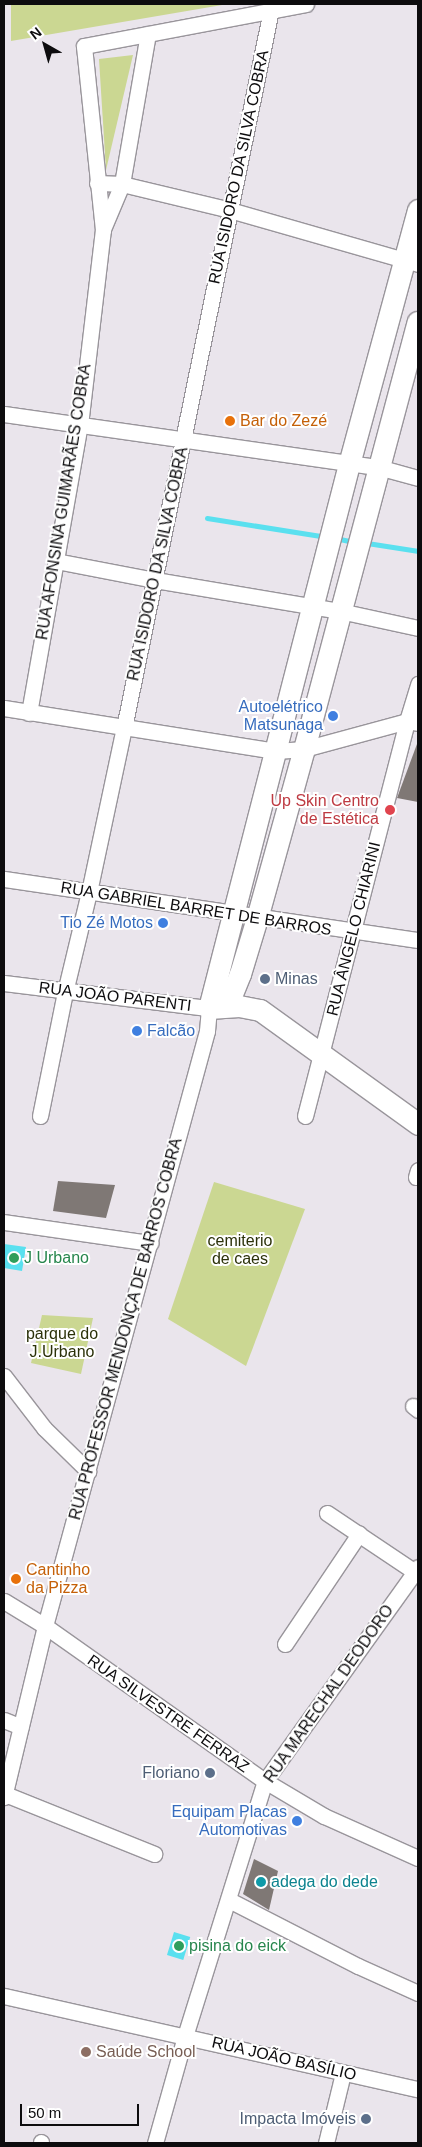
<!DOCTYPE html>
<meta charset="utf-8">
<style>
body{margin:0}
#map{position:relative;width:422px;height:2147px;overflow:hidden;background:#eae5ec;font-family:Arial,sans-serif}
div>[style]{position:absolute}
.green>*{inset:0;background:#cbd792}
.water>*{inset:0;background:#5ae0ef;transform-origin:0 0}
.stream>*{height:5px;margin:-2.5px;padding:0 2.5px;transform-origin:2.5px;border-radius:2.5px;background:#5ae0ef}
.building>*{inset:0;background:#7f7875}
.roads{filter:drop-shadow(1px 0 #99959b) drop-shadow(-1px 0 #99959b) drop-shadow(0 1px #99959b) drop-shadow(0 -1px #99959b)}
.street>*{height:15px;margin:-7.5px;padding:0 7.5px;transform-origin:7.5px;border-radius:7.5px;background:#fff}
.secondary>*{height:21px;margin:-10.5px;padding:0 10.5px;transform-origin:10.5px;border-radius:10.5px;background:#fff}
.dots>*{width:14px;height:14px;translate:-50% -50%;box-sizing:border-box;border:2px solid #fff;border-radius:50%}
span{translate:-50% -50%;white-space:nowrap;text-align:center;line-height:1.15;-webkit-text-stroke:4px #fff;paint-order:stroke}
.street-label{font-size:16px;color:#0d0c0e}
.food-label{font-size:16px;color:#c56008}
.left{translate:0 -50%;text-align:left}
.shop-label{font-size:16px;color:#366cbe}
.right{translate:-100% -50%;text-align:right}
.health-label{font-size:16px;color:#be3a42}
.service-label{font-size:16px;color:#4e5e75}
.park-label{font-size:16px;color:#2b3109}
.leisure-label{font-size:16px;color:#27864d}
.culture-label{font-size:16px;color:#0d838f}
.education-label{font-size:16px;color:#785e54}
.frame{position:absolute;inset:0;border:5px solid #0d0c0e;pointer-events:none}
.north{position:absolute;left:20px;top:20px;width:50px;height:50px;-webkit-text-stroke:4px #fff;paint-order:stroke;rotate:322deg;font-size:14px;font-weight:700;line-height:20px;text-align:center;color:#0d0c0e}
.north::after{content:'';display:block;margin:auto;width:18px;height:22px;background:#0d0c0e;clip-path:polygon(50% 0,100% 100%,50% 72%,0 100%)}
.scale{position:absolute;left:20px;top:2104px;width:119px;height:22px;box-sizing:border-box;border:2px solid #0d0c0e;border-top:0;padding-left:6px;font-size:15px;line-height:18px;white-space:nowrap;color:#0d0c0e;-webkit-text-stroke:4px #fff;paint-order:stroke}
</style>
<div id="map">
<div class="green">
<div style="clip-path:polygon(11px 4px,228px 4px,11px 41px)"></div>
<div style="clip-path:polygon(133px 55px,106px 170px,99px 59px)"></div>
<div style="clip-path:polygon(214px 1182px,305px 1209px,246px 1366px,168px 1319px)"></div>
<div style="clip-path:polygon(42px 1315px,93px 1318px,81px 1374px,31px 1363px)"></div>
</div>
<div class="water">
<div style="clip-path:polygon(4px 1244px,26px 1247px,22px 1271px,4px 1268px)"></div>
<div style="left:174px;top:1932px;width:17px;height:24px;rotate:17deg"></div>
</div>
<div class="stream">
<div style="left:207px;top:518px;width:115px;rotate:9deg"></div>
<div style="left:340px;top:539px;width:9px;rotate:13deg"></div>
<div style="left:367px;top:543px;width:52px;rotate:8.9deg"></div>
</div>
<div class="building">
<div style="clip-path:polygon(417px 744px,418px 745px,418px 802px,397px 798px)"></div>
<div style="clip-path:polygon(58px 1181px,115px 1185px,106px 1218px,53px 1211px)"></div>
<div style="clip-path:polygon(254px 1859px,278px 1871px,269px 1910px,243px 1894px)"></div>
</div>
<div class="roads">
<div class="street">
<div style="left:97px;top:183px;width:25px;rotate:2deg"></div>
<div style="left:122px;top:184px;width:111px;rotate:13.5deg"></div>
<div style="left:230px;top:210px;width:196px;rotate:16deg"></div>
<div style="left:103px;top:229px;width:49px;rotate:-67.1deg"></div>
<div style="left:122px;top:184px;width:152px;rotate:-80.2deg"></div>
<div style="left:4px;top:414px;width:378px;rotate:8.1deg"></div>
<div style="left:378px;top:467px;width:41px;rotate:15.4deg"></div>
<div style="left:56px;top:561px;width:101px;rotate:10.9deg"></div>
<div style="left:155px;top:580px;width:188px;rotate:9.5deg"></div>
<div style="left:340px;top:611px;width:80px;rotate:12.3deg"></div>
<div style="left:4px;top:708px;width:275px;rotate:9deg"></div>
<div style="left:276px;top:751px;width:28px;rotate:-4deg"></div>
<div style="left:304px;top:749px;width:107px;rotate:-15.2deg"></div>
<div style="left:407px;top:721px;width:11px;rotate:10deg"></div>
<div style="left:29px;top:713px;width:292px;rotate:-80deg"></div>
<div style="left:80px;top:425px;width:196px;rotate:-83.3deg"></div>
<div style="left:103px;top:230px;width:185px;rotate:-95.9deg"></div>
<div style="left:84px;top:46px;width:226px;rotate:-10.7deg"></div>
<div style="left:4px;top:879px;width:418px;rotate:8.4deg"></div>
<div style="left:4px;top:983px;width:207px;rotate:7deg"></div>
<div style="left:209px;top:1008px;width:23px;rotate:95deg"></div>
<div style="left:207px;top:1031px;width:617px;rotate:105.23deg"></div>
<div style="left:45px;top:1626px;width:176px;rotate:103.5deg"></div>
<div style="left:40px;top:1116px;width:126px;rotate:-78.6deg"></div>
<div style="left:65px;top:992px;width:103px;rotate:-76.5deg"></div>
<div style="left:89px;top:892px;width:168px;rotate:-78deg"></div>
<div style="left:124px;top:728px;width:733px;rotate:-78.43deg"></div>
<div style="left:305px;top:1116px;width:408px;rotate:-75.5deg"></div>
<div style="left:407px;top:721px;width:39px;rotate:-73deg"></div>
<div style="left:416px;top:1177px;width:7px;rotate:-74deg"></div>
<div style="left:4px;top:1222px;width:148px;rotate:8.2deg"></div>
<div style="left:4px;top:1376px;width:66px;rotate:52.4deg"></div>
<div style="left:44px;top:1428px;width:62px;rotate:44.3deg"></div>
<div style="left:413px;top:1406px;width:6px;rotate:39deg"></div>
<div style="left:327px;top:1513px;width:110px;rotate:33.8deg"></div>
<div style="left:4px;top:1601px;width:48px;rotate:31.4deg"></div>
<div style="left:45px;top:1626px;width:269px;rotate:35.2deg"></div>
<div style="left:265px;top:1781px;width:69px;rotate:30.7deg"></div>
<div style="left:324px;top:1816px;width:103px;rotate:24.1deg"></div>
<div style="left:285px;top:1644px;width:133px;rotate:-56.1deg"></div>
<div style="left:4px;top:1720px;width:18px;rotate:22deg"></div>
<div style="left:5px;top:1794px;width:161px;rotate:21.9deg"></div>
<div style="left:229px;top:1900px;width:145px;rotate:27.1deg"></div>
<div style="left:358px;top:1966px;width:66px;rotate:24.2deg"></div>
<div style="left:4px;top:1996px;width:424px;rotate:12.7deg"></div>
<div style="left:41px;top:2143px;width:1px;rotate:-90deg"></div>
<div style="left:155px;top:2143px;width:111px;rotate:-74.3deg"></div>
<div style="left:185px;top:2036px;width:267px;rotate:-72.6deg"></div>
<div style="left:265px;top:1781px;width:263px;rotate:-54.4deg"></div>
<div style="left:326px;top:2143px;width:72px;rotate:-76.3deg"></div>
</div>
<div class="secondary">
<div style="left:418px;top:210px;width:263px;rotate:105.2deg"></div>
<div style="left:349px;top:464px;width:562px;rotate:104.43deg"></div>
<div style="left:209px;top:1008px;width:30px;rotate:-4deg"></div>
<div style="left:239px;top:1006px;width:21px;rotate:11deg"></div>
<div style="left:260px;top:1010px;width:195px;rotate:35.8deg"></div>
<div style="left:227px;top:1006px;width:35px;rotate:-68deg"></div>
<div style="left:240px;top:974px;width:59px;rotate:-73.1deg"></div>
<div style="left:257px;top:918px;width:175px;rotate:-74.5deg"></div>
<div style="left:304px;top:749px;width:442px;rotate:-75.1deg"></div>
</div>
</div>
<div class="dots">
<div style="left:230px;top:421px;background:#e8710a"></div>
<div style="left:333px;top:716px;background:#3f7fe0"></div>
<div style="left:390px;top:810px;background:#e0444e"></div>
<div style="left:163px;top:923px;background:#3f7fe0"></div>
<div style="left:265px;top:979px;background:#5c6f8a"></div>
<div style="left:137px;top:1031px;background:#3f7fe0"></div>
<div style="left:14px;top:1258px;background:#2e9e5b"></div>
<div style="left:16px;top:1579px;background:#e8710a"></div>
<div style="left:210px;top:1773px;background:#5c6f8a"></div>
<div style="left:297px;top:1821px;background:#3f7fe0"></div>
<div style="left:261px;top:1882px;background:#0f9aa8"></div>
<div style="left:179px;top:1946px;background:#2e9e5b"></div>
<div style="left:86px;top:2052px;background:#8d6e63"></div>
<div style="left:366px;top:2119px;background:#5c6f8a"></div>
</div>
<div class="street-label">
<span style="left:239px;top:167px;rotate:-78deg">RUA ISIDORO DA SILVA COBRA</span>
<span style="left:64px;top:502px;rotate:-81deg">RUA AFONSINA GUIMARÃES COBRA</span>
<span style="left:158px;top:564px;rotate:-78deg">RUA ISIDORO DA SILVA COBRA</span>
<span style="left:196px;top:909px;rotate:9deg">RUA GABRIEL BARRET DE BARROS</span>
<span style="left:354px;top:929px;rotate:-76deg">RUA ÂNGELO CHIARINI</span>
<span style="left:115px;top:997px;rotate:7deg">RUA JOÃO PARENTI</span>
<span style="left:126px;top:1329px;rotate:-75deg">RUA PROFESSOR MENDONÇA DE BARROS COBRA</span>
<span style="left:329px;top:1694px;rotate:-55deg">RUA MARECHAL DEODORO</span>
<span style="left:168px;top:1714px;rotate:35deg">RUA SILVESTRE FERRAZ</span>
<span style="left:284px;top:2059px;rotate:13deg">RUA JOÃO BASÍLIO</span>
</div>
<div class="food-label">
<span class="left" style="left:240px;top:421px">Bar do Zezé</span>
<span class="left" style="left:26px;top:1579px">Cantinho<br>da Pizza</span>
</div>
<div class="shop-label">
<span class="right" style="left:323px;top:716px">Autoelétrico<br>Matsunaga</span>
<span class="right" style="left:153px;top:923px">Tio Zé Motos</span>
<span class="left" style="left:147px;top:1031px">Falcão</span>
<span class="right" style="left:287px;top:1821px">Equipam Placas<br>Automotivas</span>
</div>
<div class="health-label">
<span class="right" style="left:379px;top:810px">Up Skin Centro<br>de Estética</span>
</div>
<div class="service-label">
<span class="left" style="left:275px;top:979px">Minas</span>
<span class="right" style="left:200px;top:1773px">Floriano</span>
<span class="right" style="left:356px;top:2119px">Impacta Imóveis</span>
</div>
<div class="park-label">
<span style="left:240px;top:1250px">cemiterio<br>de caes</span>
<span style="left:62px;top:1343px">parque do<br>J.Urbano</span>
</div>
<div class="leisure-label">
<span class="left" style="left:24px;top:1258px">J Urbano</span>
<span class="left" style="left:189px;top:1946px">pisina do eick</span>
</div>
<div class="culture-label">
<span class="left" style="left:271px;top:1882px">adega do dede</span>
</div>
<div class="education-label">
<span class="left" style="left:96px;top:2052px">Saúde School</span>
</div>
<div class="frame"></div>
<div class="north">N</div>
<div class="scale">50 m</div>
</div>
